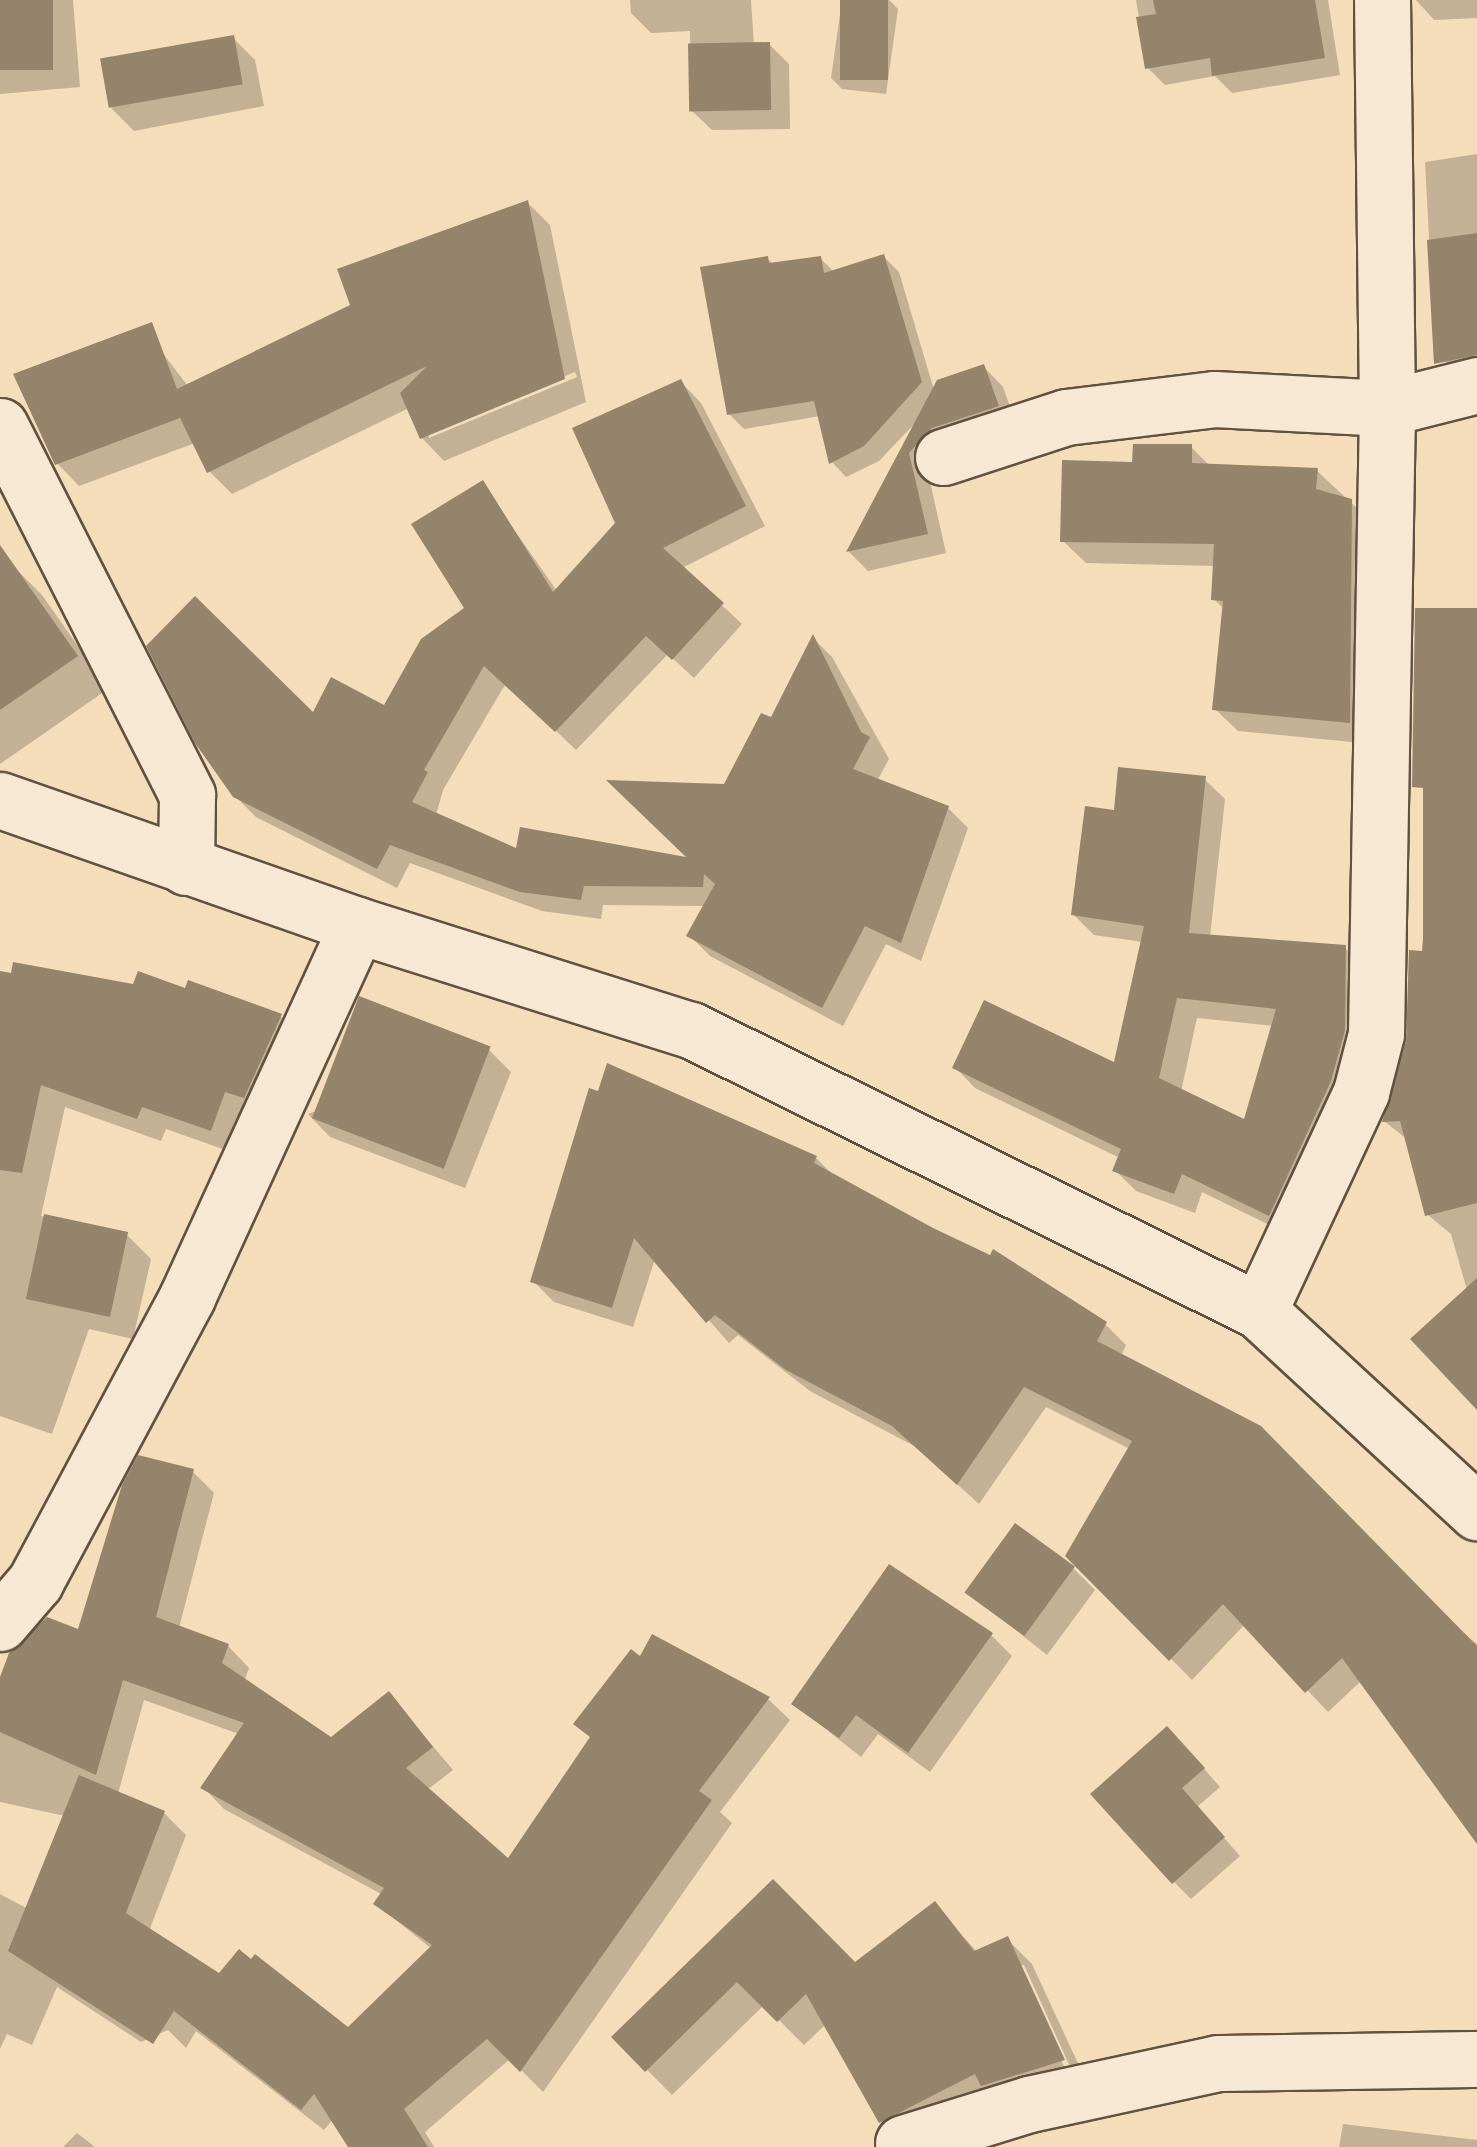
<!DOCTYPE html>
<style>
body{margin:0}
#map{position:relative;width:1477px;height:2147px;overflow:hidden;background:#f5dcbb;font-family:"IM FELL French Canon",serif}
div>[style]{position:absolute}
.shadow>*{inset:0;background:#0003}
.building>*{inset:0;background:#95836c;transform-origin:0 0}
.roads{filter:drop-shadow(2px 0 #605140) drop-shadow(-2px 0 #605140) drop-shadow(0 2px #605140) drop-shadow(0 -2px #605140)}
.minor>*{height:55px;margin:-27.5px;padding:0 27.5px;transform-origin:27.5px;border-radius:27.5px;background:#f8e8d3}
span{translate:-50% -50%;white-space:nowrap;text-align:center;line-height:1.15;-webkit-text-stroke:8px #f8e8d3;paint-order:stroke}
</style>
<div id="map">
<div class="shadow">
<div style="clip-path:polygon(0 0,73px 0,80px 87px,0 94px)"></div>
<div style="clip-path:polygon(630px 0,751px 0,754px 45px,769px 44px,789px 64px,790px 129px,712px 130px,691px 110px,690px 31px,651px 33px,631px 13px)"></div>
<div style="clip-path:polygon(842px 0,889px 0,898px 9px,886px 94px,842px 89px,831px 78px)"></div>
<div style="clip-path:polygon(1136px 0,1328px 0,1340px 75px,1232px 93px,1215px 76px,1165px 85px,1147px 67px)"></div>
<div style="clip-path:polygon(1477px 0,1477px 18px,1434px 20px,1416px 0)"></div>
<div style="clip-path:polygon(233px 38px,255px 60px,264px 106px,134px 131px,111px 108px)"></div>
<div style="clip-path:polygon(1477px 154px,1477px 367px,1453px 369px,1435px 351px,1425px 162px)"></div>
<div style="clip-path:polygon(evenodd,528px 203px,550px 225px,586px 402px,444px 461px,422px 438px,407px 409px,232px 494px,209px 471px,195px 443px,79px 486px,57px 463px,161px 351px,188px 386px,353px 306px,528px 203px,575px 372px,577px 377px,429px 438px,429px 433px,575px 372px)"></div>
<div style="clip-path:polygon(884px 257px,899px 272px,934px 390px,984px 367px,1003px 387px,1017px 426px,928px 473px,946px 553px,868px 571px,849px 552px,918px 420px,879px 461px,846px 477px,832px 462px,820px 416px,744px 429px,729px 414px,767px 258px,774px 265px,821px 259px,834px 272px)"></div>
<div style="clip-path:polygon(681px 382px,701px 403px,765px 526px,682px 568px,742px 624px,694px 678px,668px 654px,576px 750px,506px 683px,443px 790px,436px 815px,518px 851px,693px 861px,726px 786px,772px 720px,813px 638px,832px 657px,889px 759px,877px 781px,948px 808px,968px 828px,921px 961px,886px 944px,843px 1026px,710px 956px,690px 936px,706px 906px,603px 905px,601px 919px,542px 911px,410px 863px,397px 888px,256px 817px,235px 796px,313px 716px,384px 708px,467px 608px,482px 484px,557px 591px,618px 523px)"></div>
<div style="clip-path:polygon(1191px 447px,1210px 466px,1316px 470px,1374px 524px,1372px 744px,1238px 731px,1215px 709px,1225px 610px,1214px 599px,1216px 566px,1086px 563px,1063px 541px,1135px 464px)"></div>
<div style="clip-path:polygon(9px 562px,42px 595px,108px 689px,0 764px,0 569px)"></div>
<div style="clip-path:polygon(evenodd,1204px 779px,1225px 799px,1210px 937px,1345px 948px,1366px 969px,1364px 1052px,1290px 1235px,1202px 1192px,1195px 1213px,1136px 1191px,1115px 1170px,1120px 1158px,975px 1088px,955px 1067px,1116px 1066px,1143px 942px,1094px 935px,1073px 914px,1116px 813px,1204px 779px,1197px 1018px,1274px 1026px,1246px 1123px,1181px 1092px,1197px 1018px)"></div>
<div style="clip-path:polygon(1477px 885px,1477px 1408px,1467px 1290px,1451px 1234px,1428px 1215px,1408px 1140px,1384px 1121px,1409px 1042px,1425px 954px)"></div>
<div style="clip-path:polygon(0 973px,280px 1016px,304px 1040px,234px 1153px,166px 1129px,161px 1141px,65px 1107px,41px 1216px,127px 1235px,151px 1259px,133px 1339px,89px 1329px,52px 1434px,0 1416px)"></div>
<div style="clip-path:polygon(488px 1049px,511px 1072px,465px 1188px,330px 1137px,308px 1114px)"></div>
<div style="clip-path:polygon(816px 1158px,835px 1177px,1105px 1324px,1126px 1345px,1121px 1356px,1477px 1644px,1477px 1840px,1361px 1681px,1328px 1712px,1245px 1624px,1192px 1680px,1069px 1556px,1130px 1449px,1046px 1407px,979px 1504px,916px 1447px,810px 1391px,738px 1335px,729px 1343px,655px 1259px,633px 1327px,554px 1302px,533px 1281px)"></div>
<div style="clip-path:polygon(evenodd,192px 1471px,214px 1493px,179px 1628px,228px 1646px,249px 1668px,244px 1682px,331px 1740px,389px 1694px,453px 1770px,427px 1790px,508px 1862px,592px 1739px,576px 1723px,641px 1660px,768px 1699px,790px 1720px,720px 1812px,732px 1823px,543px 2092px,510px 2059px,425px 2132px,434px 2147px,351px 2147px,333px 2119px,324px 2130px,196px 2031px,186px 2048px,168px 2030px,141px 2042px,57px 1987px,32px 2045px,7px 2034px,0 2049px,0 1894px,28px 1909px,65px 1816px,0 1802px,0 1684px,80px 1632px,192px 1471px,144px 1700px,239px 1734px,203px 1787px,224px 1809px,383px 1895px,376px 1904px,432px 1949px,348px 2030px,220px 1976px,149px 1931px,186px 1835px,164px 1813px,118px 1794px,144px 1700px)"></div>
<div style="clip-path:polygon(1073px 1568px,1095px 1590px,1047px 1655px,968px 1592px)"></div>
<div style="clip-path:polygon(991px 1635px,1012px 1656px,930px 1772px,878px 1734px,861px 1757px,794px 1704px)"></div>
<div style="clip-path:polygon(1185px 1747px,1220px 1787px,1197px 1807px,1240px 1856px,1191px 1899px,1174px 1882px)"></div>
<div style="clip-path:polygon(evenodd,773px 1882px,855px 1965px,935px 1905px,977px 1952px,1007px 1939px,1032px 1964px,1088px 2085px,906px 2147px,881px 2122px,826px 2024px,804px 2045px,764px 2005px,672px 2095px,615px 2037px,773px 1882px,1018px 1965px,1024px 1965px,1072px 2071px,1067px 2073px,1018px 1965px)"></div>
<div style="clip-path:polygon(1343px 2124px,1477px 2140px,1477px 2147px,1339px 2147px)"></div>
<div style="clip-path:polygon(77px 2133px,95px 2147px,63px 2147px)"></div>
</div>
<div class="building">
<div style="left:0;top:0;width:53px;height:70px"></div>
<div style="left:840px;top:0;width:48px;height:80px"></div>
<div style="clip-path:polygon(1153px 0,1315px 0,1325px 58px,1212px 76px,1210px 58px,1145px 69px,1136px 17px,1156px 14px)"></div>
<div style="left:234px;top:35px;width:50px;height:136px;rotate:80deg"></div>
<div style="left:770px;top:42px;width:68px;height:82px;rotate:89deg"></div>
<div style="clip-path:polygon(528px 200px,565px 379px,420px 439px,400px 393px,427px 366px,207px 473px,180px 418px,55px 465px,13px 374px,152px 322px,177px 389px,350px 305px,337px 269px)"></div>
<div style="clip-path:polygon(1477px 233px,1477px 355px,1434px 364px,1427px 240px)"></div>
<div style="clip-path:polygon(884px 254px,922px 382px,864px 446px,829px 464px,814px 401px,727px 415px,700px 267px,768px 256px,769px 263px,821px 256px,824px 273px)"></div>
<div style="clip-path:polygon(984px 364px,999px 406px,932px 428px,909px 453px,928px 534px,846px 552px,937px 380px)"></div>
<div style="clip-path:polygon(681px 379px,746px 506px,663px 548px,724px 603px,672px 660px,646px 636px,555px 732px,484px 666px,424px 770px,428px 772px,412px 802px,516px 848px,520px 827px,686px 857px,606px 780px,724px 784px,761px 713px,771px 717px,813px 634px,861px 732px,870px 737px,853px 769px,949px 806px,901px 943px,865px 926px,822px 1008px,686px 936px,715px 884px,704px 874px,703px 887px,584px 886px,581px 900px,520px 892px,390px 845px,377px 869px,233px 797px,195px 743px,146px 646px,195px 596px,313px 712px,331px 677px,384px 705px,421px 639px,464px 608px,411px 524px,483px 480px,553px 592px,615px 523px,572px 428px)"></div>
<div style="clip-path:polygon(1133px 444px,1192px 444px,1192px 463px,1318px 468px,1316px 489px,1352px 499px,1350px 723px,1212px 710px,1223px 601px,1211px 600px,1214px 544px,1060px 542px,1062px 460px,1132px 462px)"></div>
<div style="clip-path:polygon(0 545px,78px 656px,0 710px)"></div>
<div style="clip-path:polygon(1415px 608px,1477px 608px,1477px 1203px,1425px 1216px,1400px 1121px,1382px 1122px,1406px 1041px,1409px 950px,1422px 951px,1423px 939px,1423px 788px,1412px 787px)"></div>
<div style="clip-path:polygon(evenodd,1118px 767px,1206px 776px,1189px 933px,1346px 945px,1345px 1030px,1331px 1081px,1269px 1216px,1182px 1174px,1174px 1194px,1112px 1171px,1121px 1149px,952px 1068px,984px 1000px,1114px 1062px,1144px 926px,1071px 915px,1085px 806px,1114px 810px,1118px 767px,1177px 998px,1276px 1009px,1244px 1119px,1159px 1078px,1177px 998px)"></div>
<div style="clip-path:polygon(13px 962px,133px 984px,138px 971px,185px 988px,188px 980px,282px 1014px,244px 1098px,225px 1092px,211px 1131px,142px 1107px,137px 1119px,41px 1085px,22px 1173px,0 1170px,0 971px,11px 973px)"></div>
<div style="left:359px;top:996px;width:141px;height:131px;rotate:21deg"></div>
<div style="clip-path:polygon(607px 1063px,817px 1156px,814px 1163px,933px 1228px,990px 1255px,993px 1249px,1107px 1322px,1097px 1341px,1261px 1426px,1477px 1646px,1477px 1844px,1342px 1658px,1305px 1693px,1223px 1604px,1169px 1661px,1065px 1556px,1132px 1441px,1024px 1387px,957px 1485px,892px 1426px,786px 1370px,715px 1315px,706px 1323px,634px 1238px,612px 1308px,530px 1282px,589px 1088px,598px 1091px)"></div>
<div style="left:44px;top:1214px;width:86px;height:87px;rotate:12deg"></div>
<div style="clip-path:polygon(1477px 1278px,1477px 1410px,1410px 1339px)"></div>
<div style="clip-path:polygon(138px 1455px,194px 1469px,156px 1617px,229px 1644px,222px 1663px,331px 1737px,389px 1691px,433px 1747px,406px 1768px,508px 1858px,590px 1737px,573px 1724px,631px 1649px,640px 1656px,652px 1634px,770px 1697px,699px 1791px,712px 1800px,520px 2072px,487px 2039px,404px 2109px,428px 2147px,348px 2147px,314px 2094px,301px 2110px,174px 2011px,153px 2044px,8px 1951px,79px 1775px,165px 1811px,126px 1913px,219px 1973px,239px 1949px,251px 1959px,255px 1954px,348px 2027px,432px 1945px,373px 1904px,384px 1888px,200px 1788px,244px 1723px,123px 1680px,96px 1775px,0 1732px,0 1677px,9px 1653px,47px 1617px,78px 1629px,122px 1485px)"></div>
<div style="left:1015px;top:1523px;width:74px;height:86px;rotate:36deg"></div>
<div style="clip-path:polygon(889px 1564px,993px 1633px,908px 1753px,856px 1715px,839px 1738px,791px 1704px)"></div>
<div style="clip-path:polygon(1167px 1726px,1205px 1768px,1182px 1788px,1225px 1837px,1172px 1884px,1090px 1794px)"></div>
<div style="clip-path:polygon(773px 1879px,855px 1962px,935px 1901px,974px 1951px,1008px 1936px,1065px 2060px,981px 2086px,975px 2074px,879px 2123px,806px 1994px,777px 2022px,737px 1982px,645px 2072px,611px 2037px)"></div>
</div>
<div class="roads">
<div class="minor">
<div style="left:0;top:426px;width:414px;rotate:63.1deg"></div>
<div style="left:187px;top:795px;width:72px;rotate:90.8deg"></div>
<div style="left:943px;top:457px;width:129px;rotate:-18deg"></div>
<div style="left:1066px;top:417px;width:149px;rotate:-6.9deg"></div>
<div style="left:1214px;top:399px;width:173px;rotate:3deg"></div>
<div style="left:1387px;top:408px;width:93px;rotate:-14.3deg"></div>
<div style="left:0;top:800px;width:378px;rotate:19.3deg"></div>
<div style="left:357px;top:925px;width:350px;rotate:17.5deg"></div>
<div style="left:691px;top:1030px;width:634px;rotate:26.32deg"></div>
<div style="left:1259px;top:1311px;width:297px;rotate:42.7deg"></div>
<div style="left:1259px;top:1311px;width:242px;rotate:-65deg"></div>
<div style="left:1361px;top:1092px;width:60px;rotate:-75.5deg"></div>
<div style="left:1376px;top:1034px;width:626px;rotate:-88.99deg"></div>
<div style="left:1387px;top:408px;width:408px;rotate:-90.7deg"></div>
<div style="left:0;top:1623px;width:54px;rotate:-49.5deg"></div>
<div style="left:35px;top:1582px;width:323px;rotate:-61.9deg"></div>
<div style="left:187px;top:1297px;width:409px;rotate:-65.4deg"></div>
<div style="left:903px;top:2143px;width:132px;rotate:-17.2deg"></div>
<div style="left:1029px;top:2104px;width:193px;rotate:-12.2deg"></div>
<div style="left:1218px;top:2063px;width:259px;rotate:-0.9deg"></div>
</div>
</div>
</div>
